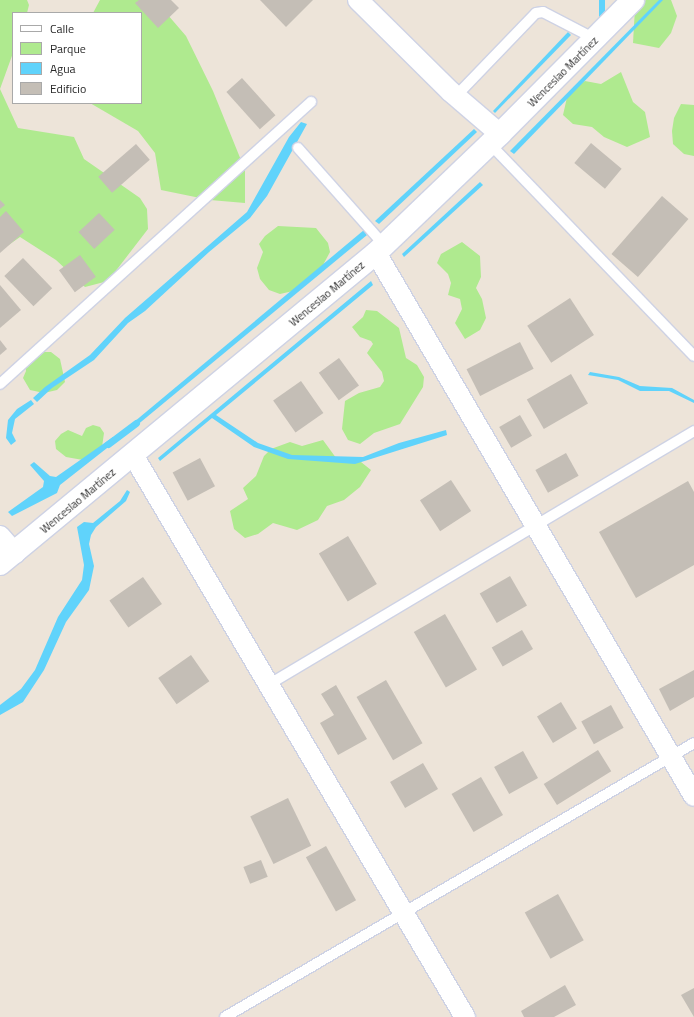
<!DOCTYPE html>
<meta charset="utf-8">
<style>
body{margin:0}
#map{position:relative;width:694px;height:1017px;overflow:hidden;background:#ede4d9;font-family:"Titillium Web",sans-serif}
div>[style]{position:absolute}
.green>*{inset:0;background:#afea8f}
.water>*{inset:0;background:#60d3fb;transform-origin:0 0}
.stream>*{height:7px;margin:-3.5px;padding:0 3.5px;transform-origin:3.5px;border-radius:3.5px;background:#60d3fb}
.building>*{inset:0;background:#c4beb6;transform-origin:0 0}
.roads{filter:drop-shadow(1px 0 #ced2e4) drop-shadow(-1px 0 #ced2e4) drop-shadow(0 1px #ced2e4) drop-shadow(0 -1px #ced2e4)}
.lane>*{height:10px;margin:-5px;padding:0 5px;transform-origin:5px;border-radius:5px;background:#fff}
.street>*{height:20px;margin:-10px;padding:0 10px;transform-origin:10px;border-radius:10px;background:#fff}
.secondary>*{height:22px;margin:-11px;padding:0 11px;transform-origin:11px;border-radius:11px;background:#fff}
span{translate:-50% -50%;white-space:nowrap;text-align:center;line-height:1.15;-webkit-text-stroke:3.5px #fff;paint-order:stroke}
.street-label{font-size:11px;color:#292929}
.legend{position:absolute;left:12px;top:12px;width:130px;height:92px;box-sizing:border-box;background:#fff;border:1px solid #a9a9a9;margin:0;padding:5px 7px;list-style:none;font-size:12px;color:#292929}
.legend li{display:flex;align-items:center;gap:8px;height:20px}
.legend b{width:20px;border:1px solid #a9a9a9}
</style>
<div id="map">
<div class="green">
<div style="clip-path:polygon(0 0,27px 0,29px 5px,27px 13px,13px 13px,13px 53px,0 89px,18px 128px,74px 137px,84px 159px,140px 198px,147px 209px,148px 229px,108px 281px,85px 287px,56px 260px,20px 237px,0 251px)"></div>
<div style="clip-path:polygon(100px 0,155px 0,186px 36px,213px 91px,245px 170px,245px 203px,210px 200px,161px 190px,155px 153px,138px 131px,90px 103px,141px 103px,141px 13px,93px 13px)"></div>
<div style="clip-path:polygon(646px 0,671px 0,677px 16px,671px 33px,659px 48px,633px 43px,635px 8px)"></div>
<div style="clip-path:polygon(621px 72px,633px 102px,645px 112px,650px 137px,627px 147px,604px 137px,592px 127px,573px 124px,563px 115px,568px 93px,585px 81px,601px 84px)"></div>
<div style="clip-path:polygon(681px 104px,694px 105px,694px 156px,684px 154px,673px 144px,672px 131px,674px 118px)"></div>
<div style="clip-path:polygon(278px 226px,316px 228px,328px 243px,330px 252px,323px 265px,293px 291px,280px 294px,269px 290px,260px 279px,257px 268px,263px 252px,259px 244px,265px 236px)"></div>
<div style="clip-path:polygon(462px 242px,480px 256px,481px 277px,476px 288px,482px 299px,486px 318px,480px 330px,465px 339px,455px 323px,462px 309px,460px 299px,448px 295px,451px 283px,448px 274px,437px 263px,441px 254px)"></div>
<div style="clip-path:polygon(366px 310px,377px 311px,399px 328px,406px 358px,417px 365px,424px 377px,423px 387px,400px 424px,374px 433px,360px 444px,348px 440px,342px 429px,345px 401px,359px 393px,380px 387px,384px 381px,382px 372px,367px 353px,373px 344px,371px 341px,360px 337px,352px 327px,363px 317px)"></div>
<div style="clip-path:polygon(42px 352px,51px 352px,60px 359px,65px 382px,57px 390px,44px 393px,30px 390px,23px 378px,26px 371px,25px 364px)"></div>
<div style="clip-path:polygon(93px 425px,100px 427px,104px 433px,102px 447px,83px 460px,66px 457px,56px 449px,55px 441px,61px 434px,68px 430px,82px 436px,86px 428px)"></div>
<div style="clip-path:polygon(323px 440px,339px 462px,356px 458px,371px 470px,360px 487px,344px 500px,327px 506px,318px 520px,297px 530px,273px 523px,258px 534px,245px 538px,234px 529px,230px 511px,248px 499px,243px 488px,256px 476px,264px 456px,271px 449px,290px 442px,302px 446px)"></div>
</div>
<div class="water">
<div style="left:599px;top:0;width:6px;height:28px"></div>
<div style="clip-path:polygon(659px 0,663px 0,514px 154px,510px 151px)"></div>
<div style="clip-path:polygon(568px 32px,571px 35px,495px 113px,493px 111px)"></div>
<div style="clip-path:polygon(301px 122px,307px 124px,267px 196px,250px 218px,209px 252px,145px 311px,128px 323px,94px 360px,52px 388px,37px 402px,33px 398px,45px 387px,90px 355px,125px 318px,247px 212px,289px 137px)"></div>
<div style="clip-path:polygon(474px 129px,477px 132px,379px 224px,375px 221px)"></div>
<div style="clip-path:polygon(480px 182px,483px 185px,404px 257px,402px 254px)"></div>
<div style="clip-path:polygon(364px 230px,367px 235px,130px 431px,128px 427px)"></div>
<div style="clip-path:polygon(371px 281px,373px 285px,216px 415px,258px 443px,292px 455px,363px 457px,399px 443px,446px 430px,447px 435px,355px 464px,288px 459px,254px 447px,212px 418px,160px 461px,158px 458px)"></div>
<div style="clip-path:polygon(590px 372px,619px 377px,640px 386px,672px 388px,694px 400px,694px 403px,669px 391px,640px 391px,618px 380px,588px 375px)"></div>
<div style="clip-path:polygon(31px 400px,34px 404px,15px 419px,12px 433px,16px 441px,11px 445px,6px 438px,8px 420px,17px 409px)"></div>
<div style="clip-path:polygon(113px 437px,116px 441px,60px 485px,57px 493px,12px 516px,8px 512px,43px 487px,44px 481px,30px 465px,34px 462px,50px 476px,56px 477px)"></div>
<div style="clip-path:polygon(127px 490px,130px 492px,126px 501px,96px 527px,91px 535px,89px 544px,94px 566px,89px 590px,66px 622px,44px 670px,23px 702px,0 715px,0 705px,21px 689px,35px 670px,58px 617px,82px 580px,84px 565px,77px 527px,84px 522px,93px 523px,120px 501px)"></div>
</div>
<div class="stream">
<div style="left:108px;top:444px;width:35px;rotate:-37deg"></div>
</div>
<div class="building">
<div style="clip-path:polygon(139px 0,171px 0,179px 8px,158px 28px,135px 3px)"></div>
<div style="clip-path:polygon(260px 0,313px 0,286px 27px)"></div>
<div style="left:242px;top:78px;width:50px;height:21px;rotate:48deg"></div>
<div style="left:591px;top:143px;width:40px;height:26px;rotate:40deg"></div>
<div style="left:136px;top:144px;width:21px;height:50px;rotate:49deg"></div>
<div style="left:662px;top:196px;width:35px;height:77px;rotate:41deg"></div>
<div style="clip-path:polygon(0 200px,5px 205px,0 209px)"></div>
<div style="clip-path:polygon(6px 211px,24px 232px,0 253px,0 217px)"></div>
<div style="left:99px;top:213px;width:23px;height:28px;rotate:47deg"></div>
<div style="left:80px;top:255px;width:27px;height:26px;rotate:54deg"></div>
<div style="left:23px;top:258px;width:42px;height:26px;rotate:46deg"></div>
<div style="clip-path:polygon(0 285px,21px 310px,0 328px)"></div>
<div style="left:570px;top:298px;width:44px;height:51px;rotate:57deg"></div>
<div style="clip-path:polygon(0 340px,7px 349px,0 355px)"></div>
<div style="left:520px;top:342px;width:30px;height:60px;rotate:63deg"></div>
<div style="left:339px;top:358px;width:34px;height:25px;rotate:54deg"></div>
<div style="left:571px;top:374px;width:34px;height:51px;rotate:60deg"></div>
<div style="left:301px;top:381px;width:39px;height:34px;rotate:55deg"></div>
<div style="left:520px;top:415px;width:24px;height:24px;rotate:60deg"></div>
<div style="left:566px;top:453px;width:26px;height:35px;rotate:61deg"></div>
<div style="left:200px;top:458px;width:32px;height:31px;rotate:62deg"></div>
<div style="left:451px;top:480px;width:37px;height:37px;rotate:57deg"></div>
<div style="clip-path:polygon(688px 481px,694px 492px,694px 565px,636px 598px,599px 532px)"></div>
<div style="left:348px;top:536px;width:56px;height:34px;rotate:59deg"></div>
<div style="left:510px;top:576px;width:34px;height:35px;rotate:60deg"></div>
<div style="left:143px;top:577px;width:33px;height:41px;rotate:55deg"></div>
<div style="left:445px;top:614px;width:64px;height:36px;rotate:60deg"></div>
<div style="left:522px;top:630px;width:22px;height:35px;rotate:60deg"></div>
<div style="left:191px;top:655px;width:32px;height:40px;rotate:55deg"></div>
<div style="clip-path:polygon(694px 670px,694px 697px,670px 711px,659px 689px)"></div>
<div style="left:386px;top:680px;width:73px;height:34px;rotate:60deg"></div>
<div style="clip-path:polygon(336px 685px,367px 739px,338px 755px,320px 723px,334px 715px,321px 694px)"></div>
<div style="left:561px;top:702px;width:31px;height:28px;rotate:59deg"></div>
<div style="left:611px;top:705px;width:26px;height:34px;rotate:61deg"></div>
<div style="left:598px;top:750px;width:25px;height:64px;rotate:58deg"></div>
<div style="left:523px;top:751px;width:31px;height:33px;rotate:61deg"></div>
<div style="left:423px;top:763px;width:30px;height:38px;rotate:60deg"></div>
<div style="left:481px;top:777px;width:44px;height:34px;rotate:60deg"></div>
<div style="left:288px;top:798px;width:53px;height:42px;rotate:64deg"></div>
<div style="left:326px;top:846px;width:62px;height:23px;rotate:61deg"></div>
<div style="left:261px;top:860px;width:18px;height:19px;rotate:68deg"></div>
<div style="left:558px;top:894px;width:53px;height:38px;rotate:61deg"></div>
<div style="clip-path:polygon(565px 985px,576px 1005px,554px 1017px,524px 1017px,521px 1011px)"></div>
<div style="clip-path:polygon(694px 988px,694px 1017px,681px 995px)"></div>
</div>
<div class="roads">
<div class="lane">
<div style="left:456px;top:96px;width:115px;rotate:-46.1deg"></div>
<div style="left:536px;top:13px;width:7px;rotate:-8deg"></div>
<div style="left:543px;top:12px;width:59px;rotate:27.4deg"></div>
<div style="left:490px;top:144px;width:294px;rotate:46.1deg"></div>
<div style="left:298px;top:148px;width:130px;rotate:48.4deg"></div>
<div style="left:0;top:384px;width:420px;rotate:-42.2deg"></div>
<div style="left:268px;top:685px;width:496px;rotate:-30.8deg"></div>
<div style="left:225px;top:1017px;width:543px;rotate:-30.29deg"></div>
</div>
<div class="street">
<div style="left:358px;top:0;width:131px;rotate:44.7deg"></div>
<div style="left:451px;top:92px;width:65px;rotate:40.6deg"></div>
<div style="left:376px;top:253px;width:629px;rotate:59.65deg"></div>
<div style="left:133px;top:455px;width:653px;rotate:59.43deg"></div>
<div style="left:0;top:536px;width:23px;rotate:49deg"></div>
</div>
<div class="secondary">
<div style="left:0;top:564px;width:488px;rotate:-39.6deg"></div>
<div style="left:376px;top:253px;width:172px;rotate:-43.8deg"></div>
<div style="left:500px;top:134px;width:189px;rotate:-45.2deg"></div>
</div>
</div>
<div class="street-label">
<span style="left:563px;top:72px;rotate:-45deg">Wenceslao Martínez</span>
<span style="left:327px;top:294px;rotate:-40deg">Wenceslao Martínez</span>
<span style="left:78px;top:501px;rotate:-40deg">Wenceslao Martínez</span>
</div>
<ul class="legend">
<li><b style="height:5px;background:#fff"></b>Calle</li>
<li><b style="height:11px;background:#afea8f"></b>Parque</li>
<li><b style="height:11px;background:#60d3fb"></b>Agua</li>
<li><b style="height:11px;background:#c4beb6"></b>Edificio</li>
</ul>
</div>
